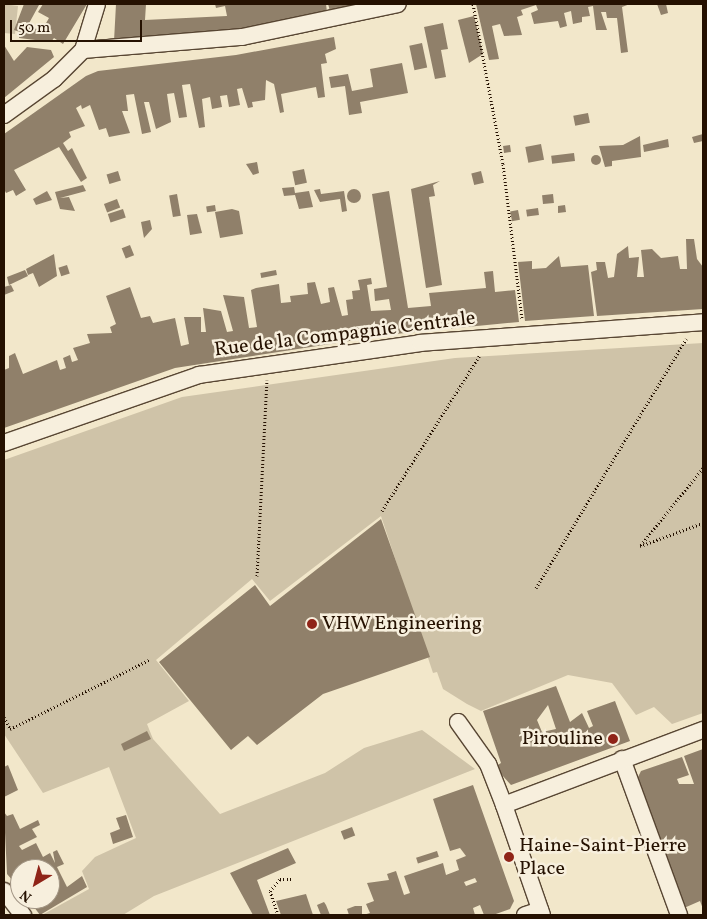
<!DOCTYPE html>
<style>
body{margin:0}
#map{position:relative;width:707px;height:919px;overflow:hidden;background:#f2e7ca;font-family:Vollkorn,serif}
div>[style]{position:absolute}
.green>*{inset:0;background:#cfc3a8}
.building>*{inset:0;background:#90806a;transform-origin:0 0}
.round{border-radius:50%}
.path>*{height:3px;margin-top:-1.5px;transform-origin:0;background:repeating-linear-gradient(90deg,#251101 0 1px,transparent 0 3.5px)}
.roads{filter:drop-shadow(1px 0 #584633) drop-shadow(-1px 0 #584633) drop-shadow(0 1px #584633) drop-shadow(0 -1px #584633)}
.street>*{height:16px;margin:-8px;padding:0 8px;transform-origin:8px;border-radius:8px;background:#f7efdd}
.dots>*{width:14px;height:14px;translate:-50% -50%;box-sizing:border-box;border:2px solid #f7efdd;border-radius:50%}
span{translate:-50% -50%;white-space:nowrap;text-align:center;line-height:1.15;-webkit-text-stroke:5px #f7efdd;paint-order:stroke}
.street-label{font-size:20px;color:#251101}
.poi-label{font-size:20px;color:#251101}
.left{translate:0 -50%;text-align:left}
.right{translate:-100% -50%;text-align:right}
.frame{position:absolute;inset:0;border:5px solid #251101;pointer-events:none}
.north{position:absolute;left:10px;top:859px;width:50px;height:50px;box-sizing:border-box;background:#f7efdd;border:1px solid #a39685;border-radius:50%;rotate:217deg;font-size:14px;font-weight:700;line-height:20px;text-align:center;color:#251101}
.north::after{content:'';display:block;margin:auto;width:18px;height:22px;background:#8f2418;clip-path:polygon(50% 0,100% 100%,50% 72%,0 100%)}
.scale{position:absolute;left:10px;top:20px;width:132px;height:22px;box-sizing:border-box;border:2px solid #251101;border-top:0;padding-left:6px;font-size:15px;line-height:18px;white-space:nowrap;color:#251101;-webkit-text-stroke:4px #f7efdd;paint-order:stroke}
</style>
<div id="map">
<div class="green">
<div style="clip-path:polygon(4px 4px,18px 6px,15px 34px,4px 33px)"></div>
<div style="clip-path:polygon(703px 343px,703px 713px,672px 724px,654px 707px,636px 715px,612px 683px,568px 675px,481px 711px,467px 704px,443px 689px,437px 672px,433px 673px,381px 516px,270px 601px,252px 579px,156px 660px,189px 701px,147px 724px,153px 739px,220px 814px,325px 773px,364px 748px,422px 730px,475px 769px,154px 896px,123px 915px,42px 915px,89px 889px,82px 871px,95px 857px,136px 838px,109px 767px,43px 793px,4px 734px,4px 460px,182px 397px,455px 358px)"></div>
</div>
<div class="building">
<div style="clip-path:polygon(24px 4px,39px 5px,27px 27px,42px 30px,49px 18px,38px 12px,43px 4px,87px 4px,63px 44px,54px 38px,51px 42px,19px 38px,20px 32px,14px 30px)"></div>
<div style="clip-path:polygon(116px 4px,146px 4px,145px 20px,227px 16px,225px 6px,216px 8px,215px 4px,326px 4px,327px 12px,230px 31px,114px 41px)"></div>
<div style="clip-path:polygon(328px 4px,363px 4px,330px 11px)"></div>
<div style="clip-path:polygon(476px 4px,630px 4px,622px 7px,628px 52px,621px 53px,617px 18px,607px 18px,606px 12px,601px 12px,607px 30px,596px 30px,593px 6px,588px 7px,590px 16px,582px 17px,582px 22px,573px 24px,571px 11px,564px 13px,567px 26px,560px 28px,558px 21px,534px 24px,531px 13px,538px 10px,536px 5px,521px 10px,523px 15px,517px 17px,522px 35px,504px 36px,500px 24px,492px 26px,499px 59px,489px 60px)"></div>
<div style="clip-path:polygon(657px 4px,666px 4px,668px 13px,661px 15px)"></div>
<div style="clip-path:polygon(474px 16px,483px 54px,469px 63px,458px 20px)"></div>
<div style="clip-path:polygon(443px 23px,448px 49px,441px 50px,446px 77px,435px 79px,424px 27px)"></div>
<div style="clip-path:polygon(334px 37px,336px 49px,325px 54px,327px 63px,321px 64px,325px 97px,318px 98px,316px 87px,281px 94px,284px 112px,280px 113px,274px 84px,266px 80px,265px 100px,252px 102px,253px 107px,248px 108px,242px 88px,237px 89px,240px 105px,229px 107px,227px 95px,220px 96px,222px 107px,212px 109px,210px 97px,202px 99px,205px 127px,199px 128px,190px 84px,182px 85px,187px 117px,179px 118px,174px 93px,167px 94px,171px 122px,156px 129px,149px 102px,144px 102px,151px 132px,142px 134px,134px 94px,126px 95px,128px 111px,122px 111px,130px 133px,109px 137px,106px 128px,99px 130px,90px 105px,82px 109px,81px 105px,76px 108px,85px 126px,69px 132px,71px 137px,63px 143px,68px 151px,72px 148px,87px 178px,81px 182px,59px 147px,14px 170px,26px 190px,16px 196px,13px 190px,6px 193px,4px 189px,4px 134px,86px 76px,98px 71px,236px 55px)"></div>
<div style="left:422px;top:43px;width:25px;height:13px;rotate:78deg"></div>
<div style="clip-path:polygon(4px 45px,14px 61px,27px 47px,51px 50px,54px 57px,4px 98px)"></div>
<div style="clip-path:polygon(402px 63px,408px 93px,360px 102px,362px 113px,349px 115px,345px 86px,331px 88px,329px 77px,348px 74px,352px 91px,373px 87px,370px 69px)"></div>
<div style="left:588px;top:113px;width:10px;height:15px;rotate:79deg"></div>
<div style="clip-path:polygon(703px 134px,703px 141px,694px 143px,692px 137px)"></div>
<div style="clip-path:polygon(640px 136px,641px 157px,612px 161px,612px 166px,605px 167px,599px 146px,623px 145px)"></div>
<div style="clip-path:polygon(668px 139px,669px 147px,644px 152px,643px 145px)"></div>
<div style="left:541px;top:144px;width:16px;height:16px;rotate:79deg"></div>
<div style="left:510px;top:145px;width:7px;height:7px;rotate:82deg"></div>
<div style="left:574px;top:153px;width:8px;height:23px;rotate:83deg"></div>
<div class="round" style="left:591px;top:155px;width:10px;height:10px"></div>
<div style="clip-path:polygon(257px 162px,259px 173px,253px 175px,246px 164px)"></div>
<div style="left:304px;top:169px;width:14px;height:12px;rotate:78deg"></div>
<div style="left:118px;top:171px;width:10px;height:12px;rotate:73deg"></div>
<div style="left:481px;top:171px;width:12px;height:10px;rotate:76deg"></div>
<div style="clip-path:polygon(440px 181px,433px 185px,435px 196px,429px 197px,442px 285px,426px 288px,411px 189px)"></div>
<div style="clip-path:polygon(83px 185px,86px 191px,60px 198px,69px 197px,75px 211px,60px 209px,55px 192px)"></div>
<div style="clip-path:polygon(294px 187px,295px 193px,309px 191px,313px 207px,299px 209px,295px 195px,284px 196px,282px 188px)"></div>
<div style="clip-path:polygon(320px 189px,321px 194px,344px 191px,347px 211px,342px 212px,340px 199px,320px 202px,314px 190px)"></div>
<div class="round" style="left:347px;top:189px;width:14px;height:14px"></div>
<div style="clip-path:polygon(47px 191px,52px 200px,36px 205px,33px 199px)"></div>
<div style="clip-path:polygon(389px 191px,408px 308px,431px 306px,429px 293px,486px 288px,484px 272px,493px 271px,495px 292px,515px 290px,519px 322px,395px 334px,175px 368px,4px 428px,4px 370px,9px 368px,9px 356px,15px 353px,23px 374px,57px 360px,60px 370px,66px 368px,63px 358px,70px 355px,72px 362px,78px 360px,73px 348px,90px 343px,87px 334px,112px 333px,110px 327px,116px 324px,106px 296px,130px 287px,141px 318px,150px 316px,153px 323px,175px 318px,181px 346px,189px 344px,184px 317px,201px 317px,201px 332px,206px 332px,203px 308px,221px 311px,227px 332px,233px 331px,223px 295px,244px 297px,249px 328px,257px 327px,251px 290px,256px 288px,279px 284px,281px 303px,291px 302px,290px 296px,308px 294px,307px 283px,315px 282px,321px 304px,330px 302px,328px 288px,334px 287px,342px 316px,348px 315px,346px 300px,353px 299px,352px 291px,360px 290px,358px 280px,371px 278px,372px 284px,367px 285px,371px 311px,391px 310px,389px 299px,375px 301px,374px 289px,387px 287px,372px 194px)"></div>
<div style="left:177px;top:194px;width:22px;height:8px;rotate:80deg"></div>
<div style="left:553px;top:194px;width:9px;height:11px;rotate:84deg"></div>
<div style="left:117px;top:199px;width:9px;height:14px;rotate:69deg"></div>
<div style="left:215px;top:205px;width:6px;height:9px;rotate:81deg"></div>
<div style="clip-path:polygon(565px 205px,566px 212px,558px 213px,558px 206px)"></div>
<div style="left:538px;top:208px;width:7px;height:12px;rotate:82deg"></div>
<div style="left:123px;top:209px;width:9px;height:16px;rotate:72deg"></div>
<div style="clip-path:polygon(232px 209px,239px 211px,243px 234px,220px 238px,215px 212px)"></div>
<div style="left:518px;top:210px;width:10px;height:8px;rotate:79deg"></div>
<div style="clip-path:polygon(197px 214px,202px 233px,190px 235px,187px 215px)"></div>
<div style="clip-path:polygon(150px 220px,152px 229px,144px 238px,141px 222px)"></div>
<div style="clip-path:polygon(686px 239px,694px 239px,697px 259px,703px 267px,703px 309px,597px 316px,591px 272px,597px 270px,596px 262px,605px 262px,608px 278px,614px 277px,617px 254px,628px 246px,629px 258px,639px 257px,637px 277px,644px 277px,641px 250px,652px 249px,661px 258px,678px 256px,680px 269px,687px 269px)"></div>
<div style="left:130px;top:245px;width:11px;height:9px;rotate:68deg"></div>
<div style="clip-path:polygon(54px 254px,57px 276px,39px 287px,33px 273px,28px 275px,26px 269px)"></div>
<div style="clip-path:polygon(559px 256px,561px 267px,588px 265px,594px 316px,525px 321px,518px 262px,532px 261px,532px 269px,546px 268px)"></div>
<div style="left:67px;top:265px;width:9px;height:9px;rotate:72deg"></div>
<div style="clip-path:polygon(25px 270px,28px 276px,9px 285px,7px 277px)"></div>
<div style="left:276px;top:270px;width:5px;height:16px;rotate:79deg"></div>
<div style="clip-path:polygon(11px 285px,14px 291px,4px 295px,4px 287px)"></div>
<div style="clip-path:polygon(381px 519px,430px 657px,323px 694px,257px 745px,248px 736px,231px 750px,159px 662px,255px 585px,270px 606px)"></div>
<div style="clip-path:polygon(evenodd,556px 686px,570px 722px,582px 713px,589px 728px,593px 726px,587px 711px,615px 701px,630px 741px,511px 785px,502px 775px,496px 777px,491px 769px,501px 763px,483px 711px,556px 686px,548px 705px,556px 729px,542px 732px,537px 720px,548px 705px)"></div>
<div style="clip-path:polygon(147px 731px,151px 739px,124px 751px,121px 744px)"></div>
<div style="clip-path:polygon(703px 749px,703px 909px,700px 901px,684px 908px,638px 777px,641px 771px,682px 757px,689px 775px,677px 779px,679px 784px,694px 784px,684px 756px)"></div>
<div style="clip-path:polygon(8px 765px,18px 790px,4px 797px,4px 767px)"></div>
<div style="clip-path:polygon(evenodd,473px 785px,514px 901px,510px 909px,493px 915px,484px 915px,480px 905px,473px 908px,475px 915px,363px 915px,370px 913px,366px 904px,374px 901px,367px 883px,389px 880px,387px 874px,396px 871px,404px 895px,410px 893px,404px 876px,443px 863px,446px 875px,459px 870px,456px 860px,466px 856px,460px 848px,450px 851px,433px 799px,473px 785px,475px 878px,477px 882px,466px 886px,464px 882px,475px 878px)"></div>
<div style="clip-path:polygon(4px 812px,7px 816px,13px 814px,20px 829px,38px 820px,40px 825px,32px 829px,37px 837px,19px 846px,22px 850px,36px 843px,43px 857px,50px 853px,55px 863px,53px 852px,57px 850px,64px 864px,57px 867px,67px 887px,82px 876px,87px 887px,40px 915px,28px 899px,50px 899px,50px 869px,20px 869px,20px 889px,7px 874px)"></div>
<div style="clip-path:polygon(126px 815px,133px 837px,113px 844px,110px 833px,120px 829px,116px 818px)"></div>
<div style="left:352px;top:827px;width:9px;height:12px;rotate:69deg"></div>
<div style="clip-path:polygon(288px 848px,296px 863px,257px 880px,270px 915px,253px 915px,230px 873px)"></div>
<div style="left:437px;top:851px;width:6px;height:22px;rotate:72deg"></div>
<div style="clip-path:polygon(306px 894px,313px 915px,281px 915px,276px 901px)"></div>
<div style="clip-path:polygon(324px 902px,326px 905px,330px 915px,321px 915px,317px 905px)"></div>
<div style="clip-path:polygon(355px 906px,362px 906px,362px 915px,349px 915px,347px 909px)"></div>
</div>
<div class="path">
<div style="left:473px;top:4px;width:163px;rotate:79.4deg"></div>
<div style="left:503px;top:164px;width:156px;rotate:83deg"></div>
<div style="left:703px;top:468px;width:100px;rotate:128.9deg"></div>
<div style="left:640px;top:546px;width:67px;rotate:-20.1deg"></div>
<div style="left:382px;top:511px;width:184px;rotate:-57.9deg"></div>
<div style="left:257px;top:576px;width:196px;rotate:-87.1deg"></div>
<div style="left:536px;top:588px;width:291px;rotate:-58.9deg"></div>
<div style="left:4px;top:717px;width:13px;rotate:63deg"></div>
<div style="left:10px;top:729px;width:157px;rotate:-26.4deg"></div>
<div style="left:278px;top:915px;width:25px;rotate:-108deg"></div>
<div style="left:270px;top:891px;width:16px;rotate:-50deg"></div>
<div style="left:280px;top:879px;width:12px"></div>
</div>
<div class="roads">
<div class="street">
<div style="left:83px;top:50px;width:160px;rotate:-4.7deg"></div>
<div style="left:242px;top:37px;width:159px;rotate:-11.9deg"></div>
<div style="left:4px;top:115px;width:62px;rotate:-35.8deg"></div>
<div style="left:54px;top:79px;width:41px;rotate:-45deg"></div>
<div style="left:83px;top:50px;width:48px;rotate:-73.1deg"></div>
<div style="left:4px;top:443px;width:207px;rotate:-19.2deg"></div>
<div style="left:199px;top:375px;width:223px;rotate:-8.2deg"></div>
<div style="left:420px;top:343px;width:284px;rotate:-4.2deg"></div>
<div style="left:458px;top:722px;width:52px;rotate:54.5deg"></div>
<div style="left:488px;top:764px;width:44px;rotate:68.7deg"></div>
<div style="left:622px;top:759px;width:166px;rotate:69.9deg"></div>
<div style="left:4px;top:891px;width:31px;rotate:52deg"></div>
<div style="left:525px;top:915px;width:16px;rotate:-18deg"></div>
<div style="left:542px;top:915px;width:116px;rotate:-109.1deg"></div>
<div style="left:504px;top:805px;width:213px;rotate:-20.7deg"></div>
</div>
</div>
<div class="dots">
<div style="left:312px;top:624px;background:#8f2418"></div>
<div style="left:613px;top:739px;background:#8f2418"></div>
<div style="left:509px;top:857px;background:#8f2418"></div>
</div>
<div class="street-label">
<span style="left:345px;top:335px;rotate:-7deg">Rue de la Compagnie Centrale</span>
</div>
<div class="poi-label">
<span class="left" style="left:322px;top:624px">VHW Engineering</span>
<span class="right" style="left:603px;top:739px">Pirouline</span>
<span class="left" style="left:519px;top:858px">Haine-Saint-Pierre<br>Place</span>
</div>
<div class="frame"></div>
<div class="north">N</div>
<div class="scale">50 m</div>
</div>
